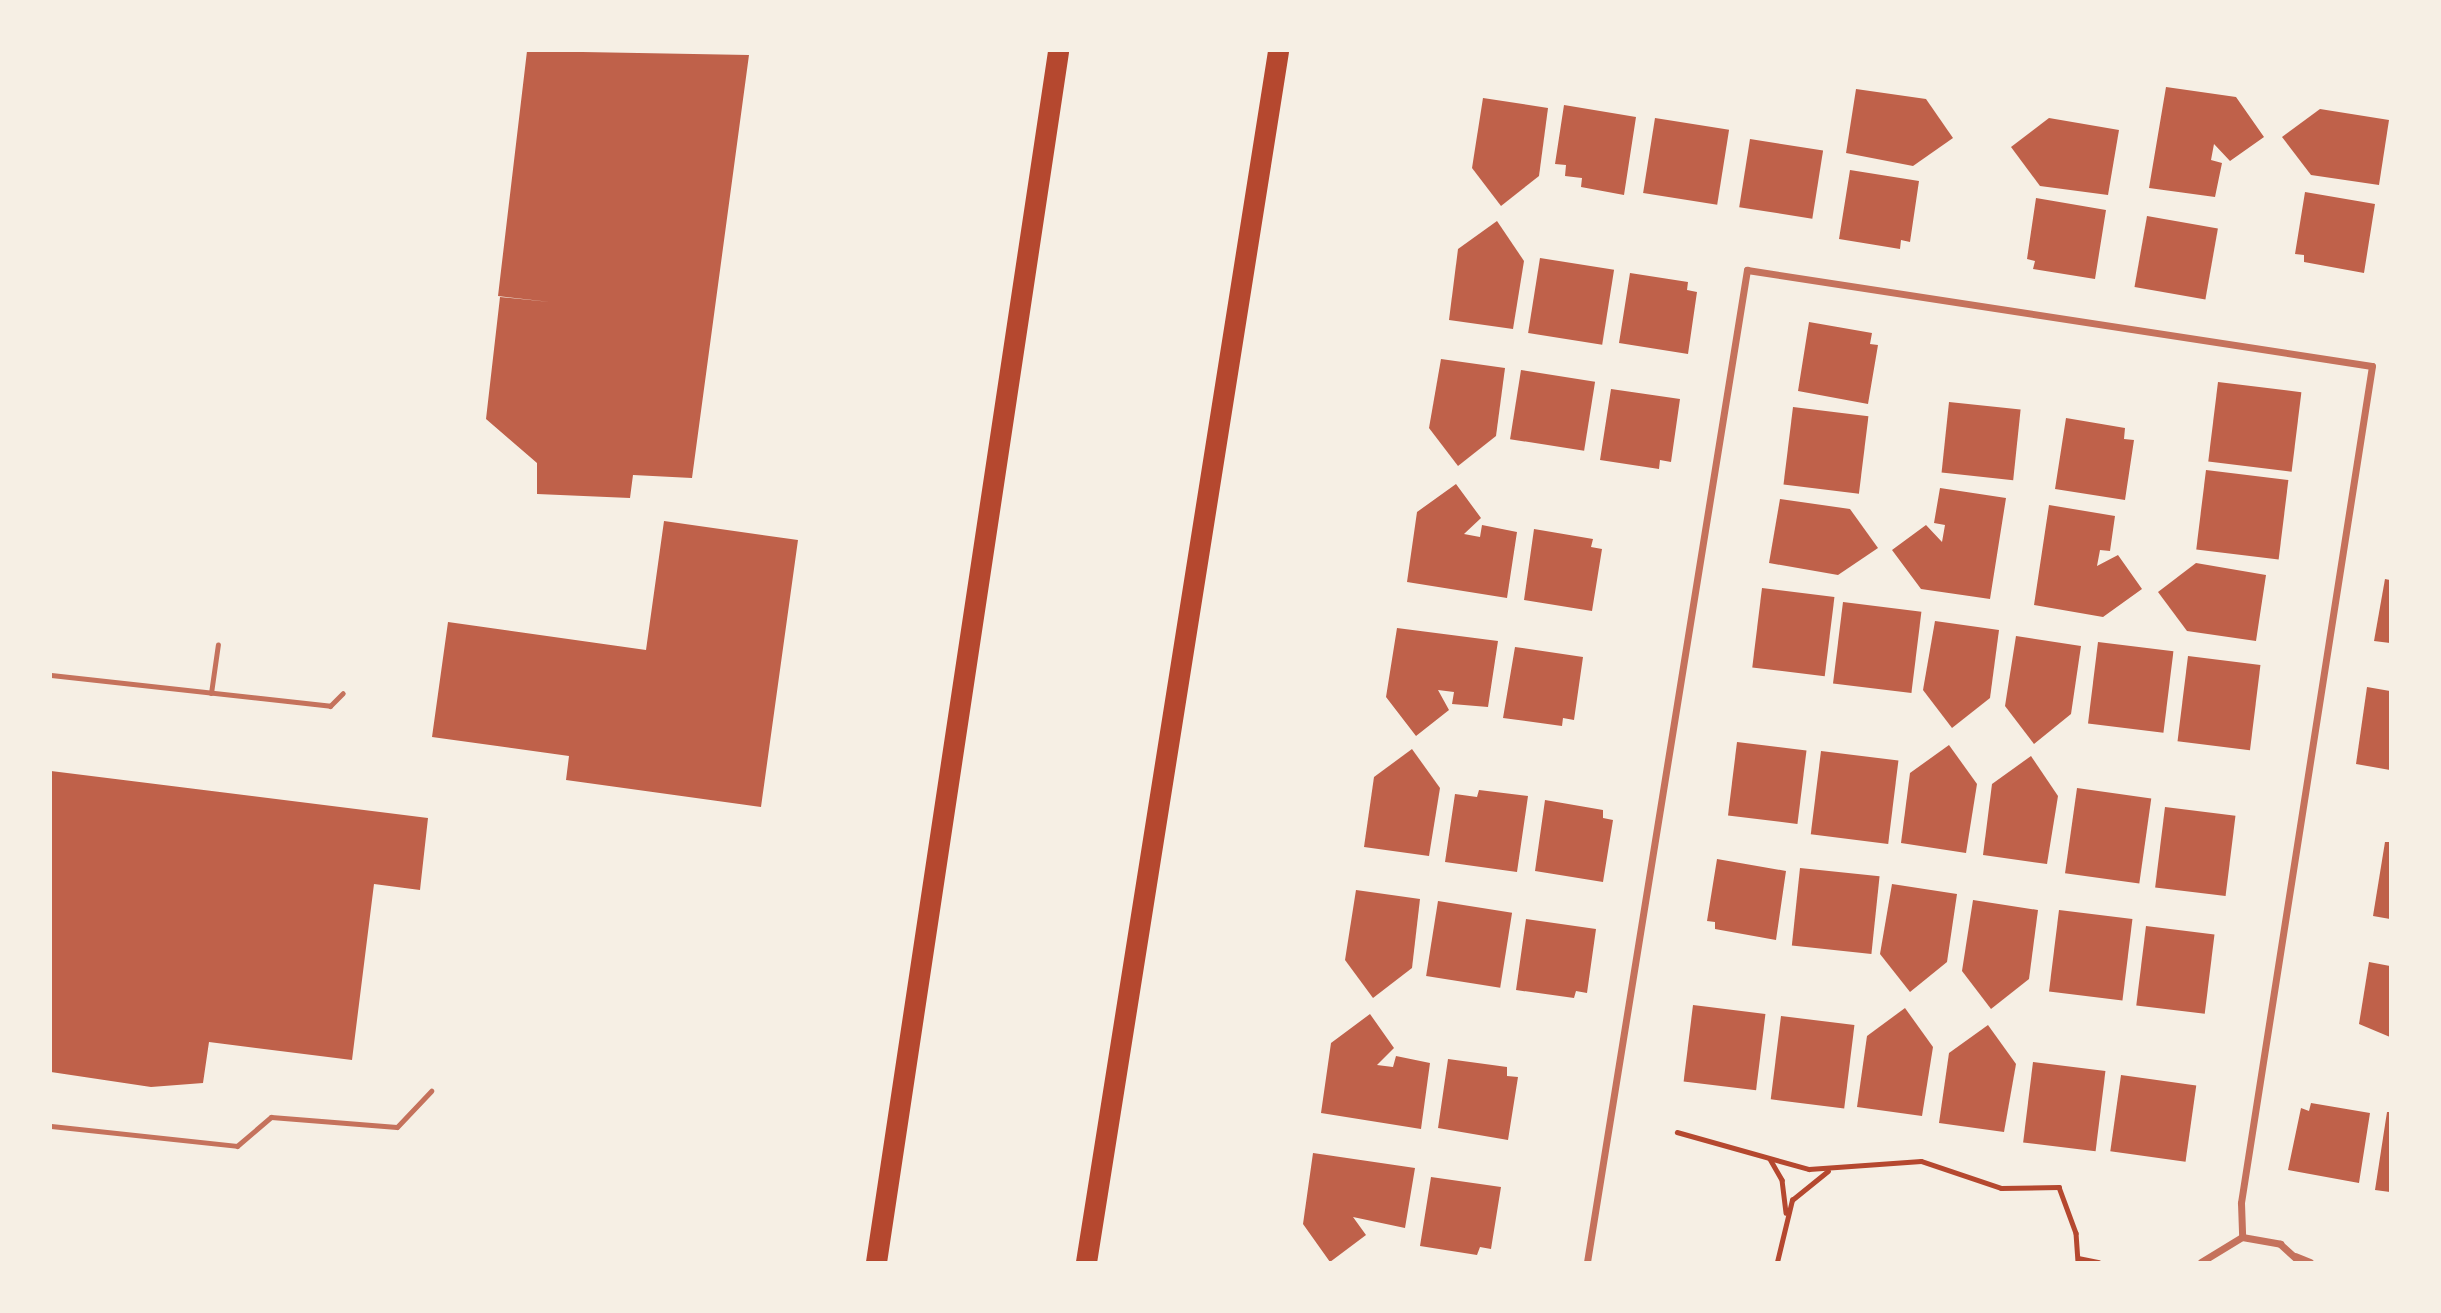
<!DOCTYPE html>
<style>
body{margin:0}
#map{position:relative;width:2441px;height:1313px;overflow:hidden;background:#f6efe4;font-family:"Work Sans",sans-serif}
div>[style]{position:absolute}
.building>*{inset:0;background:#bf614a;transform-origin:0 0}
.path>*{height:4.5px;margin:-2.25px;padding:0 2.25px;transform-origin:2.25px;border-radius:2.25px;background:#b5482f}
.service>*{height:5px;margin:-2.5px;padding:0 2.5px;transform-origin:2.5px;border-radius:2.5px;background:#c5725c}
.minor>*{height:7px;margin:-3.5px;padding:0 3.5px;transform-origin:3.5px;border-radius:3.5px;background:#c5725c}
.motorway>*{height:21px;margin:-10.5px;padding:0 10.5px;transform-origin:10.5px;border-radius:10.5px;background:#b5482f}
span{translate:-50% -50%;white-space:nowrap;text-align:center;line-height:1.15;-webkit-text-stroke:7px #f6efe4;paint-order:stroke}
.frame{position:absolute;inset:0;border:52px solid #f6efe4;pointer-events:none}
</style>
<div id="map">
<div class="building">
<div style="clip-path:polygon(527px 51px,749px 55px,692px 478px,633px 475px,630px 498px,537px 494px,537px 463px,486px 419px,500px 297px,550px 302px,498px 296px)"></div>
<div style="clip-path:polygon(2166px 87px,2236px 97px,2264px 137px,2230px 161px,2214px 144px,2211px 160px,2222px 163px,2215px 197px,2149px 188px)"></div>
<div style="clip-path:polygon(1856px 89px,1926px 99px,1953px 138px,1913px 166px,1846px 153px)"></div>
<div style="clip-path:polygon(1483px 98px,1548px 108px,1539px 176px,1501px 206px,1472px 168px)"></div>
<div style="clip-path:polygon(1564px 105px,1636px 117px,1624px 195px,1581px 187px,1582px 178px,1565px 176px,1566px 165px,1555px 164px)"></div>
<div style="clip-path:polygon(2320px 109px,2389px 120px,2379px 185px,2311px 175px,2282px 137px)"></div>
<div style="left:1655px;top:118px;width:75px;height:76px;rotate:9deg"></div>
<div style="clip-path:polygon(2049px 118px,2119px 130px,2108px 195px,2040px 186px,2011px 147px)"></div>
<div style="left:1750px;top:139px;width:74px;height:69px;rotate:9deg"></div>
<div style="clip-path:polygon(1850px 170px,1919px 181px,1910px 242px,1901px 240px,1900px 249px,1839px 239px)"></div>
<div style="clip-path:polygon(2305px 192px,2375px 204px,2364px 273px,2304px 262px,2304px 255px,2295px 254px)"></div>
<div style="clip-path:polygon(2036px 198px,2106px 210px,2095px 279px,2033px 269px,2035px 261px,2027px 259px)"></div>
<div style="left:2147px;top:216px;width:72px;height:72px;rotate:10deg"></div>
<div style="clip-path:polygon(1497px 221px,1524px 261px,1513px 329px,1449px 320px,1458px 249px)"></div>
<div style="left:1540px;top:258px;width:75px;height:76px;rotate:9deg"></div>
<div style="clip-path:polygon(1630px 273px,1688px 282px,1687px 290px,1697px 292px,1688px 354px,1619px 343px)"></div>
<div style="clip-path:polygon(1809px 322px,1872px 333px,1870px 344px,1878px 345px,1868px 404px,1798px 391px)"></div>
<div style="clip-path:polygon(1441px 359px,1505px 368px,1496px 436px,1458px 466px,1429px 428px)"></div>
<div style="left:1521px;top:370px;width:75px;height:70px;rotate:9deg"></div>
<div style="left:2218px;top:382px;width:84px;height:80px;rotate:7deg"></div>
<div style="clip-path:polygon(1611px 389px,1680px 399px,1671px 462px,1660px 460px,1659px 469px,1600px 460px)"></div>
<div style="left:1949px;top:402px;width:72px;height:71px;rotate:6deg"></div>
<div style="left:1793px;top:407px;width:76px;height:78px;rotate:7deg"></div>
<div style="clip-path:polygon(2066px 418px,2125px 428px,2124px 439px,2134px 440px,2125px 500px,2055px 489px)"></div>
<div style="left:2206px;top:470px;width:83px;height:80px;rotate:7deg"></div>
<div style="clip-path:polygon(1456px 484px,1481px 518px,1464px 534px,1480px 537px,1482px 525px,1517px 532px,1507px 598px,1407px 582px,1417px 512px)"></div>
<div style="clip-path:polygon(1940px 488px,2006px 498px,1990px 599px,1921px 589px,1892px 550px,1926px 525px,1942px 542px,1945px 525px,1934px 523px)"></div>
<div style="clip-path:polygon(1780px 499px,1850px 509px,1878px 548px,1838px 575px,1769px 563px)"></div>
<div style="clip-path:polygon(2049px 505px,2115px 516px,2110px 551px,2100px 550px,2097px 566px,2118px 555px,2142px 589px,2103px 617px,2034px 605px)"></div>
<div style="clip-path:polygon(664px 521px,798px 540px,761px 807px,566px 780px,569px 756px,432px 737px,448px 622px,646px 650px)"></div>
<div style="clip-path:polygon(1534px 529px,1593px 539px,1591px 547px,1602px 549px,1592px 611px,1524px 600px)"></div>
<div style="clip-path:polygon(2196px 563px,2266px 575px,2256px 641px,2187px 631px,2158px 592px)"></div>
<div style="clip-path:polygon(2385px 579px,2390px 580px,2390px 643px,2374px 641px)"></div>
<div style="left:1762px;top:588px;width:73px;height:80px;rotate:7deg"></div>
<div style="left:1843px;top:602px;width:79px;height:82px;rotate:7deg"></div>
<div style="clip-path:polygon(1935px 621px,1999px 630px,1990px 698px,1952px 728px,1923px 690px)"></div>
<div style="clip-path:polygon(1397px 628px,1498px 641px,1488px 707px,1452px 704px,1454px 692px,1438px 690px,1449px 710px,1416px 736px,1386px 697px)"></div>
<div style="clip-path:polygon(2016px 636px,2081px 646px,2071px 714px,2034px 744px,2005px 706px)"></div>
<div style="left:2098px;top:642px;width:76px;height:82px;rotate:7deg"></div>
<div style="clip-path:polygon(1515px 647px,1583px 657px,1574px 720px,1563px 718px,1562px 726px,1503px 718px)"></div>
<div style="left:2188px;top:656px;width:73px;height:86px;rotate:7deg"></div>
<div style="clip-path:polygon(2367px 687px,2390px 691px,2390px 770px,2356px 764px)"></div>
<div style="left:1737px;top:742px;width:70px;height:74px;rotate:7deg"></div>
<div style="clip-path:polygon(1949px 745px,1977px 784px,1966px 853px,1901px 843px,1910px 773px)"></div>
<div style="clip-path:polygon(1412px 749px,1440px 788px,1429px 856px,1364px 847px,1374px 777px)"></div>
<div style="left:1821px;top:751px;width:78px;height:84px;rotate:7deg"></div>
<div style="clip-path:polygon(2031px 756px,2058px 796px,2047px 864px,1983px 855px,1992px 784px)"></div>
<div style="clip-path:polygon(51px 771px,428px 818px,420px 890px,374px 884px,352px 1060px,209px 1042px,203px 1083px,151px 1087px,51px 1072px)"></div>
<div style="left:2077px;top:788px;width:75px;height:86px;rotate:8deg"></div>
<div style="clip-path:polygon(1479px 790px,1528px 796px,1517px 872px,1445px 862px,1455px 794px,1477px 797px)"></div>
<div style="clip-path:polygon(1545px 800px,1603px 810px,1603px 818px,1613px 820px,1603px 882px,1535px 871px)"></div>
<div style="left:2165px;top:807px;width:71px;height:81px;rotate:7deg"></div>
<div style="clip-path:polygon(2385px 842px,2390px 842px,2390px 919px,2373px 916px)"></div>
<div style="clip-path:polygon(1717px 859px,1786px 871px,1776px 940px,1715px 929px,1715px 922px,1707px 921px)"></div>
<div style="left:1800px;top:868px;width:80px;height:78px;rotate:6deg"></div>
<div style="clip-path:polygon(1892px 884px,1957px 894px,1947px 962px,1910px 992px,1880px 954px)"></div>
<div style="clip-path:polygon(1356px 890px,1420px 899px,1412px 968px,1373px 998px,1345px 960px)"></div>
<div style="clip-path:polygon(1973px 900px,2038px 910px,2029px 979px,1991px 1009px,1962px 971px)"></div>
<div style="left:1438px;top:901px;width:75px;height:76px;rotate:9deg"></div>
<div style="left:2059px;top:910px;width:74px;height:82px;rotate:7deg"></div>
<div style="clip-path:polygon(1526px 919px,1596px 929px,1587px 993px,1576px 991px,1574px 998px,1516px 990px)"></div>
<div style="left:2146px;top:926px;width:69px;height:80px;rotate:7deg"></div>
<div style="clip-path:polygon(2369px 962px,2390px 966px,2390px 1037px,2359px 1024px)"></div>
<div style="left:1693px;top:1005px;width:73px;height:77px;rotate:7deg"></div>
<div style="clip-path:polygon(1905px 1008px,1933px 1047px,1922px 1116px,1857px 1107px,1867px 1036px)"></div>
<div style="clip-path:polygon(1370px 1014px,1394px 1048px,1377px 1065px,1393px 1067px,1396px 1056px,1430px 1063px,1421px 1129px,1321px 1113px,1331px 1043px)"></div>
<div style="left:1781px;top:1016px;width:74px;height:84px;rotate:7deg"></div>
<div style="clip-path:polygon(1988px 1025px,2016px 1064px,2004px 1132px,1939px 1123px,1949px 1053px)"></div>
<div style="clip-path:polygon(1448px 1059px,1507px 1067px,1507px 1076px,1518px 1077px,1508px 1140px,1438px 1128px)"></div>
<div style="left:2033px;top:1062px;width:73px;height:81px;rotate:7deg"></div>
<div style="left:2121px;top:1075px;width:76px;height:77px;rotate:8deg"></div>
<div style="clip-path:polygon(2311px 1103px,2370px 1113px,2359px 1183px,2288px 1170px,2301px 1108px,2309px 1111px)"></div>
<div style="clip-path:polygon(2387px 1112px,2390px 1112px,2390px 1192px,2375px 1190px)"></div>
<div style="clip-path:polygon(1313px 1153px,1415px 1168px,1405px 1228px,1353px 1217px,1366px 1235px,1330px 1262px,1303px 1224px)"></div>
<div style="clip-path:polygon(1431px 1177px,1501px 1187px,1491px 1249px,1480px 1247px,1477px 1255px,1420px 1246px)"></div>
</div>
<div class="path">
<div style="left:1677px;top:1132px;width:137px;rotate:15.7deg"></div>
<div style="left:1809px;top:1169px;width:112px;rotate:-4.1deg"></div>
<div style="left:1921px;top:1161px;width:84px;rotate:18.6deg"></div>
<div style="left:2001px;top:1188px;width:58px;rotate:-1deg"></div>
<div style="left:2059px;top:1187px;width:49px;rotate:69.7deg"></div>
<div style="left:2076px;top:1233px;width:29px;rotate:86deg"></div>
<div style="left:1770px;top:1159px;width:24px;rotate:60deg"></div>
<div style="left:1782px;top:1180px;width:33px;rotate:83deg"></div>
<div style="left:2078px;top:1258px;width:21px;rotate:11deg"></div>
<div style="left:1777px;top:1262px;width:64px;rotate:-76.4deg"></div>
<div style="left:1792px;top:1200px;width:46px;rotate:-38.9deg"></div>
</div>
<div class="service">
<div style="left:51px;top:675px;width:281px;rotate:6.3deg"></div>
<div style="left:330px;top:706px;width:18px;rotate:-45deg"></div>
<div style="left:211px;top:693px;width:49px;rotate:-81.9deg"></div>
<div style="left:51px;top:1126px;width:187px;rotate:6.1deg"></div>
<div style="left:237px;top:1146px;width:45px;rotate:-40.5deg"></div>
<div style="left:271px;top:1117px;width:126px;rotate:4.5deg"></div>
<div style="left:397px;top:1127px;width:50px;rotate:-46.6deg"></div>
</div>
<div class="minor">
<div style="left:2295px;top:1256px;width:16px;rotate:22deg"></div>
<div style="left:1587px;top:1262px;width:1005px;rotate:-80.84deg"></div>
<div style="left:1747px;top:270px;width:632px;rotate:8.73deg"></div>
<div style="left:2372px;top:366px;width:847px;rotate:98.9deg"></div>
<div style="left:2241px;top:1203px;width:34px;rotate:88deg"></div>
<div style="left:2201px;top:1262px;width:48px;rotate:-31.4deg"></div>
<div style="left:2242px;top:1237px;width:39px;rotate:10deg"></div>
<div style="left:2280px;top:1244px;width:27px;rotate:42deg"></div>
</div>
<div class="motorway">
<div style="left:876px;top:1262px;width:1225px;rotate:-81.45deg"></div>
<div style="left:1086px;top:1262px;width:1226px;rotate:-80.99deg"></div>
</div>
<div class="frame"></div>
</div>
